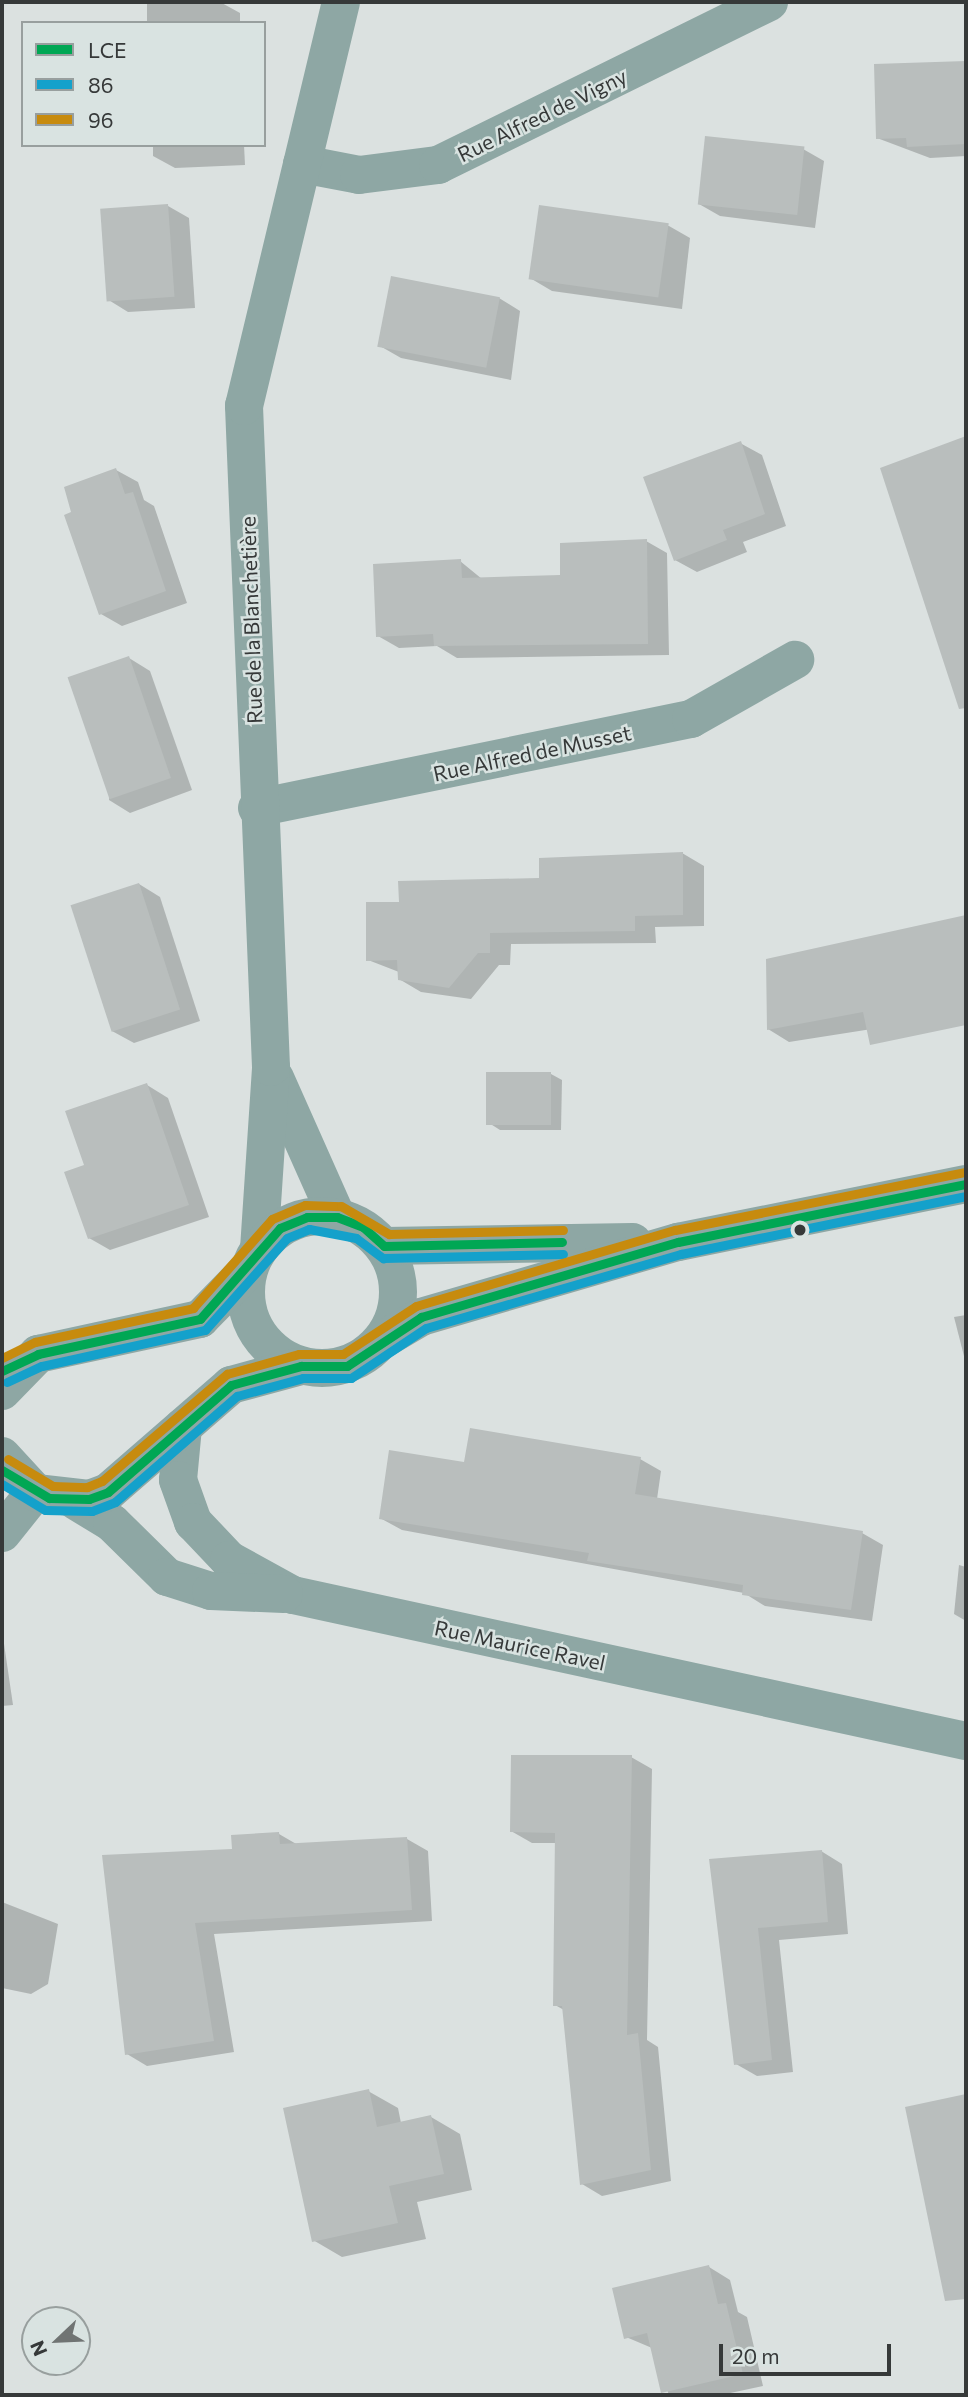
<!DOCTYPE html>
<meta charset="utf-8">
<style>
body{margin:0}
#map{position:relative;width:968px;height:2397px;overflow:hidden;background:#dbe1e0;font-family:Commissioner,sans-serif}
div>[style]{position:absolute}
.shadow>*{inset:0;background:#0003}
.building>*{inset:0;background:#b9bebd;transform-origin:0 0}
.minor>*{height:38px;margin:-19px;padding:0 19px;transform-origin:19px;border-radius:19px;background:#8ea7a4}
.tertiary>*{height:38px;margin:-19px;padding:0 19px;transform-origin:19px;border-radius:19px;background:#8ea7a4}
.tertiary>.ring{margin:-19px;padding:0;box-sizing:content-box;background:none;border:38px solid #8ea7a4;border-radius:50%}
.bus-1>*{height:9px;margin:-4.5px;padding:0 4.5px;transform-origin:4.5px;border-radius:4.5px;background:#00a754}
.bus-2>*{height:9px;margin:-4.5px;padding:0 4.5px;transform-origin:4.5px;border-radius:4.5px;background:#14a1cb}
.bus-3>*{height:9px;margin:-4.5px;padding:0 4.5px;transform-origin:4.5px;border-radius:4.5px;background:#c78b0e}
.dots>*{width:19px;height:19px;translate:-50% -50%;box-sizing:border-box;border:4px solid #d9e3e1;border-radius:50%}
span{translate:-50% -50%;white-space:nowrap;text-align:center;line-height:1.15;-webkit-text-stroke:5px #d9e3e1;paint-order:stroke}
.street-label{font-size:21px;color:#363939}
.frame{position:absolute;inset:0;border:4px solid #363939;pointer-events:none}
.legend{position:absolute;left:21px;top:21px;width:245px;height:126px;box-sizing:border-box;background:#d9e3e1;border:2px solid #989f9e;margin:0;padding:9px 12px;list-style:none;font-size:21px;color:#363939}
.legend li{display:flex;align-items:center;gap:14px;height:35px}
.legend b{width:35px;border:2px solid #989f9e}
.north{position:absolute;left:21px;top:2306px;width:70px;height:70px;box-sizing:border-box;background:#d9e3e1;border:2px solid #989f9e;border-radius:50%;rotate:247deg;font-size:19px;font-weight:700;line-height:28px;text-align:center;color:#363939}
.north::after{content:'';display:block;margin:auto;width:24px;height:32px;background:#707473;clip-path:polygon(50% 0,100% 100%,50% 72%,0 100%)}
.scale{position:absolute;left:719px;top:2344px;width:172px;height:32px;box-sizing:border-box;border:4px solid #363939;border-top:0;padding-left:9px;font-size:21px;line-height:24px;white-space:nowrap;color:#363939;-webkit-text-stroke:5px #d9e3e1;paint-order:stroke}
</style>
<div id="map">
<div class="shadow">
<div style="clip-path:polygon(220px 2px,240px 13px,240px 23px,147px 23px,147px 4px)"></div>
<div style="clip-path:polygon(966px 63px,966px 156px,930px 158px,877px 138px,876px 66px)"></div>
<div style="clip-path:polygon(153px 145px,244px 145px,245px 165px,175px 168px,153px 156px)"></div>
<div style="clip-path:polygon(803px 149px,824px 161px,815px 228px,720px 216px,699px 204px)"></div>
<div style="clip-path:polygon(168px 206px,189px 218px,195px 308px,128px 312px,107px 299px)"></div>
<div style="clip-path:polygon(540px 207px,669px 226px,690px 238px,682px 309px,552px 291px,530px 278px)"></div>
<div style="clip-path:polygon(499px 298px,520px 311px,511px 380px,401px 358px,380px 346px)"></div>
<div style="clip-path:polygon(965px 439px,966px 439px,966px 693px,953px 685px)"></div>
<div style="clip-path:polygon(740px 443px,762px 455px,786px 526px,743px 542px,747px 552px,697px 572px,675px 560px)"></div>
<div style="clip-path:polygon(116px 470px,138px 482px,144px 500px,154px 506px,187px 603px,122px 626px,101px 614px)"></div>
<div style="clip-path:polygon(646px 541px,667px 553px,669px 655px,457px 658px,437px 646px,399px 648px,378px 636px,460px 561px,482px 579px,562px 577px)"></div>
<div style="clip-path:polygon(129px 658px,150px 671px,192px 790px,130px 813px,109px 800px)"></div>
<div style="clip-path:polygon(682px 853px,704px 866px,704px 926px,655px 927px,656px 943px,511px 944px,510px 965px,499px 965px,471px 999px,421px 992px,399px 979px,399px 972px,368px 960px,400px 904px)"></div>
<div style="clip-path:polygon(139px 884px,160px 897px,200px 1021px,134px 1043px,112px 1031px)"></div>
<div style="clip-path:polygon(966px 917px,966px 979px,922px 988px,929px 1020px,789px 1042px,768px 1029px,768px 960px)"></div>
<div style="clip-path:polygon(551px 1074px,562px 1080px,561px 1130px,500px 1130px,489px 1123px)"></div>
<div style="clip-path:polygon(147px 1085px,168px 1098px,209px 1217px,110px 1250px,89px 1238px,86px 1166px)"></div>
<div style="clip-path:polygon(966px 1315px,966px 1364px,954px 1317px)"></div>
<div style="clip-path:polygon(640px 1459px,661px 1471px,657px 1499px,862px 1533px,883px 1545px,872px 1621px,765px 1606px,744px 1593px,402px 1530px,380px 1518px,465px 1464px)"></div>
<div style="clip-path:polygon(959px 1565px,966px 1567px,966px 1621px,954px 1614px)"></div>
<div style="clip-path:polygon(2px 1630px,13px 1705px,2px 1706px)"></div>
<div style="clip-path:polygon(631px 1757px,652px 1769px,647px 2040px,658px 2047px,671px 2181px,602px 2196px,582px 2184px,564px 2010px,555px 2005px,557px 1843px,532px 1843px,511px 1831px)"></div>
<div style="clip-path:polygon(279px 1834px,298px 1845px,407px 1839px,428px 1851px,432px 1921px,214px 1934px,234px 2052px,147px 2066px,127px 2054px,104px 1857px,234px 1851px)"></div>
<div style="clip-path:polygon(821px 1851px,842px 1864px,848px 1934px,779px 1940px,793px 2072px,757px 2076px,736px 2064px,711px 1860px)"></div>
<div style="clip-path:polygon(2px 1902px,58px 1924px,48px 1984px,31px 1994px,2px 1988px)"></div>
<div style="clip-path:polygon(368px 2091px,398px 2108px,401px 2123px,431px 2117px,460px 2134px,472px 2190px,417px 2202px,426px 2239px,342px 2257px,313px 2240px)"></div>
<div style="clip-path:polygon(709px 2267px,730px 2280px,738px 2312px,747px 2317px,763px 2386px,721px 2395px,669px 2395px,652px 2348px,626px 2337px)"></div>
</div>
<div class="building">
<div style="clip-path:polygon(966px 61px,966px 144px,907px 147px,906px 138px,876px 139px,874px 64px)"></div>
<div style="left:705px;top:136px;width:100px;height:69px;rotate:6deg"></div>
<div style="left:168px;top:204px;width:93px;height:68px;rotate:86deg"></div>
<div style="left:539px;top:205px;width:131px;height:75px;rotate:8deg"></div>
<div style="left:391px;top:276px;width:111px;height:72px;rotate:11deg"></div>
<div style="clip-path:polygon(966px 436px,966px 708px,959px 709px,880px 468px)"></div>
<div style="clip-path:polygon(741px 441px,765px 514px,723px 530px,727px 540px,674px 561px,643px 477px)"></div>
<div style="clip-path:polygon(116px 468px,125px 494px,133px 492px,166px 591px,99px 615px,64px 515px,71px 512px,64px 487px)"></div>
<div style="clip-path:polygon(647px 539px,648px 644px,434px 646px,433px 634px,376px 637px,373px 564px,461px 559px,462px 578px,560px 575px,560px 543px)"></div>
<div style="left:129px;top:656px;width:129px;height:65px;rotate:71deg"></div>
<div style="clip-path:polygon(683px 852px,683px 915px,635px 916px,635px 931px,490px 933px,490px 953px,478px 953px,449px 988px,398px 980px,397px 960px,366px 961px,366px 902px,399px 902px,398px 881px,539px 878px,539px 858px)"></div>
<div style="left:139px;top:883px;width:133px;height:72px;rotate:72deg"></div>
<div style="clip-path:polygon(966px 915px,966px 1025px,870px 1045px,863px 1012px,767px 1030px,766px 959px)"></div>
<div style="left:551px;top:1072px;width:53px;height:65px;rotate:90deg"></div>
<div style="clip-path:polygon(147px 1083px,189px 1205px,88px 1239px,64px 1172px,84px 1165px,65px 1111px)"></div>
<div style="clip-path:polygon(470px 1428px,641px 1457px,635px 1494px,863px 1531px,851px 1610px,742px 1595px,743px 1585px,587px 1561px,589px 1553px,379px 1519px,389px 1450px,464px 1462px)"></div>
<div style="clip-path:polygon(511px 1755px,632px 1755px,627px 2035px,638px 2033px,651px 2170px,580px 2185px,562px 2006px,553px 2006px,555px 1833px,510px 1832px)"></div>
<div style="clip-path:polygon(279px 1832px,280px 1844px,407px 1837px,412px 1910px,195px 1923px,214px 2041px,125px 2055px,102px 1855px,232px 1849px,231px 1835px)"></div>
<div style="clip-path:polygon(822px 1850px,828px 1922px,758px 1928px,772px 2060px,734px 2065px,709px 1859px)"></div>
<div style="clip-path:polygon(369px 2089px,377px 2127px,431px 2115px,444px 2174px,389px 2186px,398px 2223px,312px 2242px,283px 2108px)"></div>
<div style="clip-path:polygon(966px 2094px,966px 2299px,945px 2301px,905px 2107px)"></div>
<div style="clip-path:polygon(709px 2265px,718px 2304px,726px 2303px,743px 2374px,661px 2393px,647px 2333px,624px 2339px,612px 2288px)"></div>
</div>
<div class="minor">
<div style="left:302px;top:164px;width:58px;rotate:10.9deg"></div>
<div style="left:359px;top:175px;width:80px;rotate:-7.2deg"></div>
<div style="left:438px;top:165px;width:369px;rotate:-26.2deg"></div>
<div style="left:257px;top:808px;width:443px;rotate:-11.6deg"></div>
<div style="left:691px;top:719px;width:120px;rotate:-29.6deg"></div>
<div style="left:275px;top:1078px;width:152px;rotate:66deg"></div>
<div style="left:259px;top:1249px;width:182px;rotate:-86.2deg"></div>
<div style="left:271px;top:1067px;width:662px;rotate:-92.34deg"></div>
<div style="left:244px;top:406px;width:415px;rotate:-76.5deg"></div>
<div style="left:183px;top:1427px;width:53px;rotate:95.4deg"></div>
<div style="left:178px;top:1480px;width:45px;rotate:70.3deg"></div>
<div style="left:193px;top:1522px;width:52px;rotate:46.5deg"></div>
<div style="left:229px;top:1560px;width:73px;rotate:28.7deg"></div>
<div style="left:293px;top:1595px;width:689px;rotate:12.24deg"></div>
<div style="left:76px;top:1501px;width:42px;rotate:31.4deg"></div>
<div style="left:112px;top:1523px;width:77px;rotate:44.5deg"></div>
<div style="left:167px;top:1577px;width:46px;rotate:17.7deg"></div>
<div style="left:211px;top:1591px;width:73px;rotate:2.4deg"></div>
<div style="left:2px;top:1533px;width:53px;rotate:-51.2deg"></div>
</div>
<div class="tertiary">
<div class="ring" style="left:246px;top:1216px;width:114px;height:114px"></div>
<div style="left:384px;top:1246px;width:249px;rotate:-0.9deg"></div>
<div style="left:384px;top:1339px;width:43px;rotate:-30.7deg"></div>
<div style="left:421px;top:1317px;width:268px;rotate:-16.3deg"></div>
<div style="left:678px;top:1242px;width:294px;rotate:-11.4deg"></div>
<div style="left:2px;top:1391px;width:52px;rotate:-45.8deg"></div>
<div style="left:38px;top:1354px;width:166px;rotate:-12.2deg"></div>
<div style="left:200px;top:1319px;width:70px;rotate:-45.6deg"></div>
<div style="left:2px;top:1456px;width:50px;rotate:47.4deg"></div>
<div style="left:36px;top:1493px;width:53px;rotate:6.5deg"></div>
<div style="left:89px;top:1499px;width:20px;rotate:-20deg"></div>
<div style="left:108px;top:1492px;width:163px;rotate:-41deg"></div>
<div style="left:231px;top:1385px;width:73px;rotate:-15.2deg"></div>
</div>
<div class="bus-1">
<div style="left:384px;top:1246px;width:178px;rotate:-1.3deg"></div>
<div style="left:2px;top:1371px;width:40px;rotate:-25deg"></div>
<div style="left:38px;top:1354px;width:166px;rotate:-12.2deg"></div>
<div style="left:200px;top:1319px;width:121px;rotate:-48.7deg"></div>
<div style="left:280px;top:1228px;width:29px;rotate:-22deg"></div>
<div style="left:307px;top:1217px;width:30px"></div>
<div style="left:337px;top:1217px;width:28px;rotate:21deg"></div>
<div style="left:363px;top:1227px;width:28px;rotate:42deg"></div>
<div style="left:2px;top:1470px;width:55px;rotate:30.8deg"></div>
<div style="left:49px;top:1498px;width:40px;rotate:1.4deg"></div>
<div style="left:89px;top:1499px;width:20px;rotate:-20deg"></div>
<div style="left:108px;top:1492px;width:163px;rotate:-41deg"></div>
<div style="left:231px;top:1385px;width:73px;rotate:-15.2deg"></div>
<div style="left:301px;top:1366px;width:46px"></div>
<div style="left:347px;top:1366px;width:89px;rotate:-33.5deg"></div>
<div style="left:421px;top:1317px;width:268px;rotate:-16.3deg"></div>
<div style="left:678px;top:1242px;width:294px;rotate:-11.4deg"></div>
</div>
<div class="bus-2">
<div style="left:7px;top:1382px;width:38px;rotate:-25deg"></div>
<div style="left:42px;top:1366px;width:167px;rotate:-12.5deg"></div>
<div style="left:205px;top:1330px;width:123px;rotate:-48.3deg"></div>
<div style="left:287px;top:1238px;width:24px;rotate:-22deg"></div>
<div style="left:309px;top:1229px;width:48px;rotate:10.8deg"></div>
<div style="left:356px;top:1238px;width:34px;rotate:37deg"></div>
<div style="left:383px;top:1258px;width:180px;rotate:-1.3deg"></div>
<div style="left:2px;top:1484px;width:50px;rotate:31.2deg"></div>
<div style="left:45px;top:1510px;width:47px;rotate:1.2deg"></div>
<div style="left:92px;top:1511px;width:25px;rotate:-21deg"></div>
<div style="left:115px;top:1502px;width:162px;rotate:-41deg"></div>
<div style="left:237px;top:1396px;width:68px;rotate:-15.3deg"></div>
<div style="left:303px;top:1378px;width:48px"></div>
<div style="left:351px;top:1378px;width:90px;rotate:-33.7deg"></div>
<div style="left:426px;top:1328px;width:266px;rotate:-16.2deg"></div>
<div style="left:681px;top:1254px;width:291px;rotate:-11.5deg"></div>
</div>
<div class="bus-3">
<div style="left:2px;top:1358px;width:37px;rotate:-26deg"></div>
<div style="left:35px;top:1342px;width:162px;rotate:-12.1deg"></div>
<div style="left:193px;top:1308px;width:119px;rotate:-48.4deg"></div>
<div style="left:272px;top:1219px;width:36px;rotate:-23deg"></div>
<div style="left:305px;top:1205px;width:36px;rotate:2deg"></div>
<div style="left:341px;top:1206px;width:56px;rotate:30.3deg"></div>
<div style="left:389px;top:1234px;width:174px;rotate:-1.3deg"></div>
<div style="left:8px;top:1459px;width:52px;rotate:31deg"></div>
<div style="left:53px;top:1486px;width:34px;rotate:2deg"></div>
<div style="left:87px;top:1487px;width:16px;rotate:-22deg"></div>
<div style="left:102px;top:1481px;width:165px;rotate:-40.6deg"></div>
<div style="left:227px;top:1374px;width:75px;rotate:-15.5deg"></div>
<div style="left:299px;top:1354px;width:44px"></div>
<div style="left:343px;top:1354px;width:87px;rotate:-33.3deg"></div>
<div style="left:416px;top:1306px;width:270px;rotate:-16.4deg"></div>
<div style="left:675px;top:1230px;width:295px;rotate:-11.3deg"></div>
</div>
<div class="dots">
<div style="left:800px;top:1230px;background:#363939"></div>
</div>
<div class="street-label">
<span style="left:542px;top:115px;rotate:-26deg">Rue Alfred de Vigny</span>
<span style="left:251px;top:620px;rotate:-92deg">Rue de la Blanchetière</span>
<span style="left:532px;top:753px;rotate:-12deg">Rue Alfred de Musset</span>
<span style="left:520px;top:1645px;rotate:12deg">Rue Maurice Ravel</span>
</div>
<div class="frame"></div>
<ul class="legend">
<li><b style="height:9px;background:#00a754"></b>LCE</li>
<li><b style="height:9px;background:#14a1cb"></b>86</li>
<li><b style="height:9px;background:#c78b0e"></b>96</li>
</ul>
<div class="north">N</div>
<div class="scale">20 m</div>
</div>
